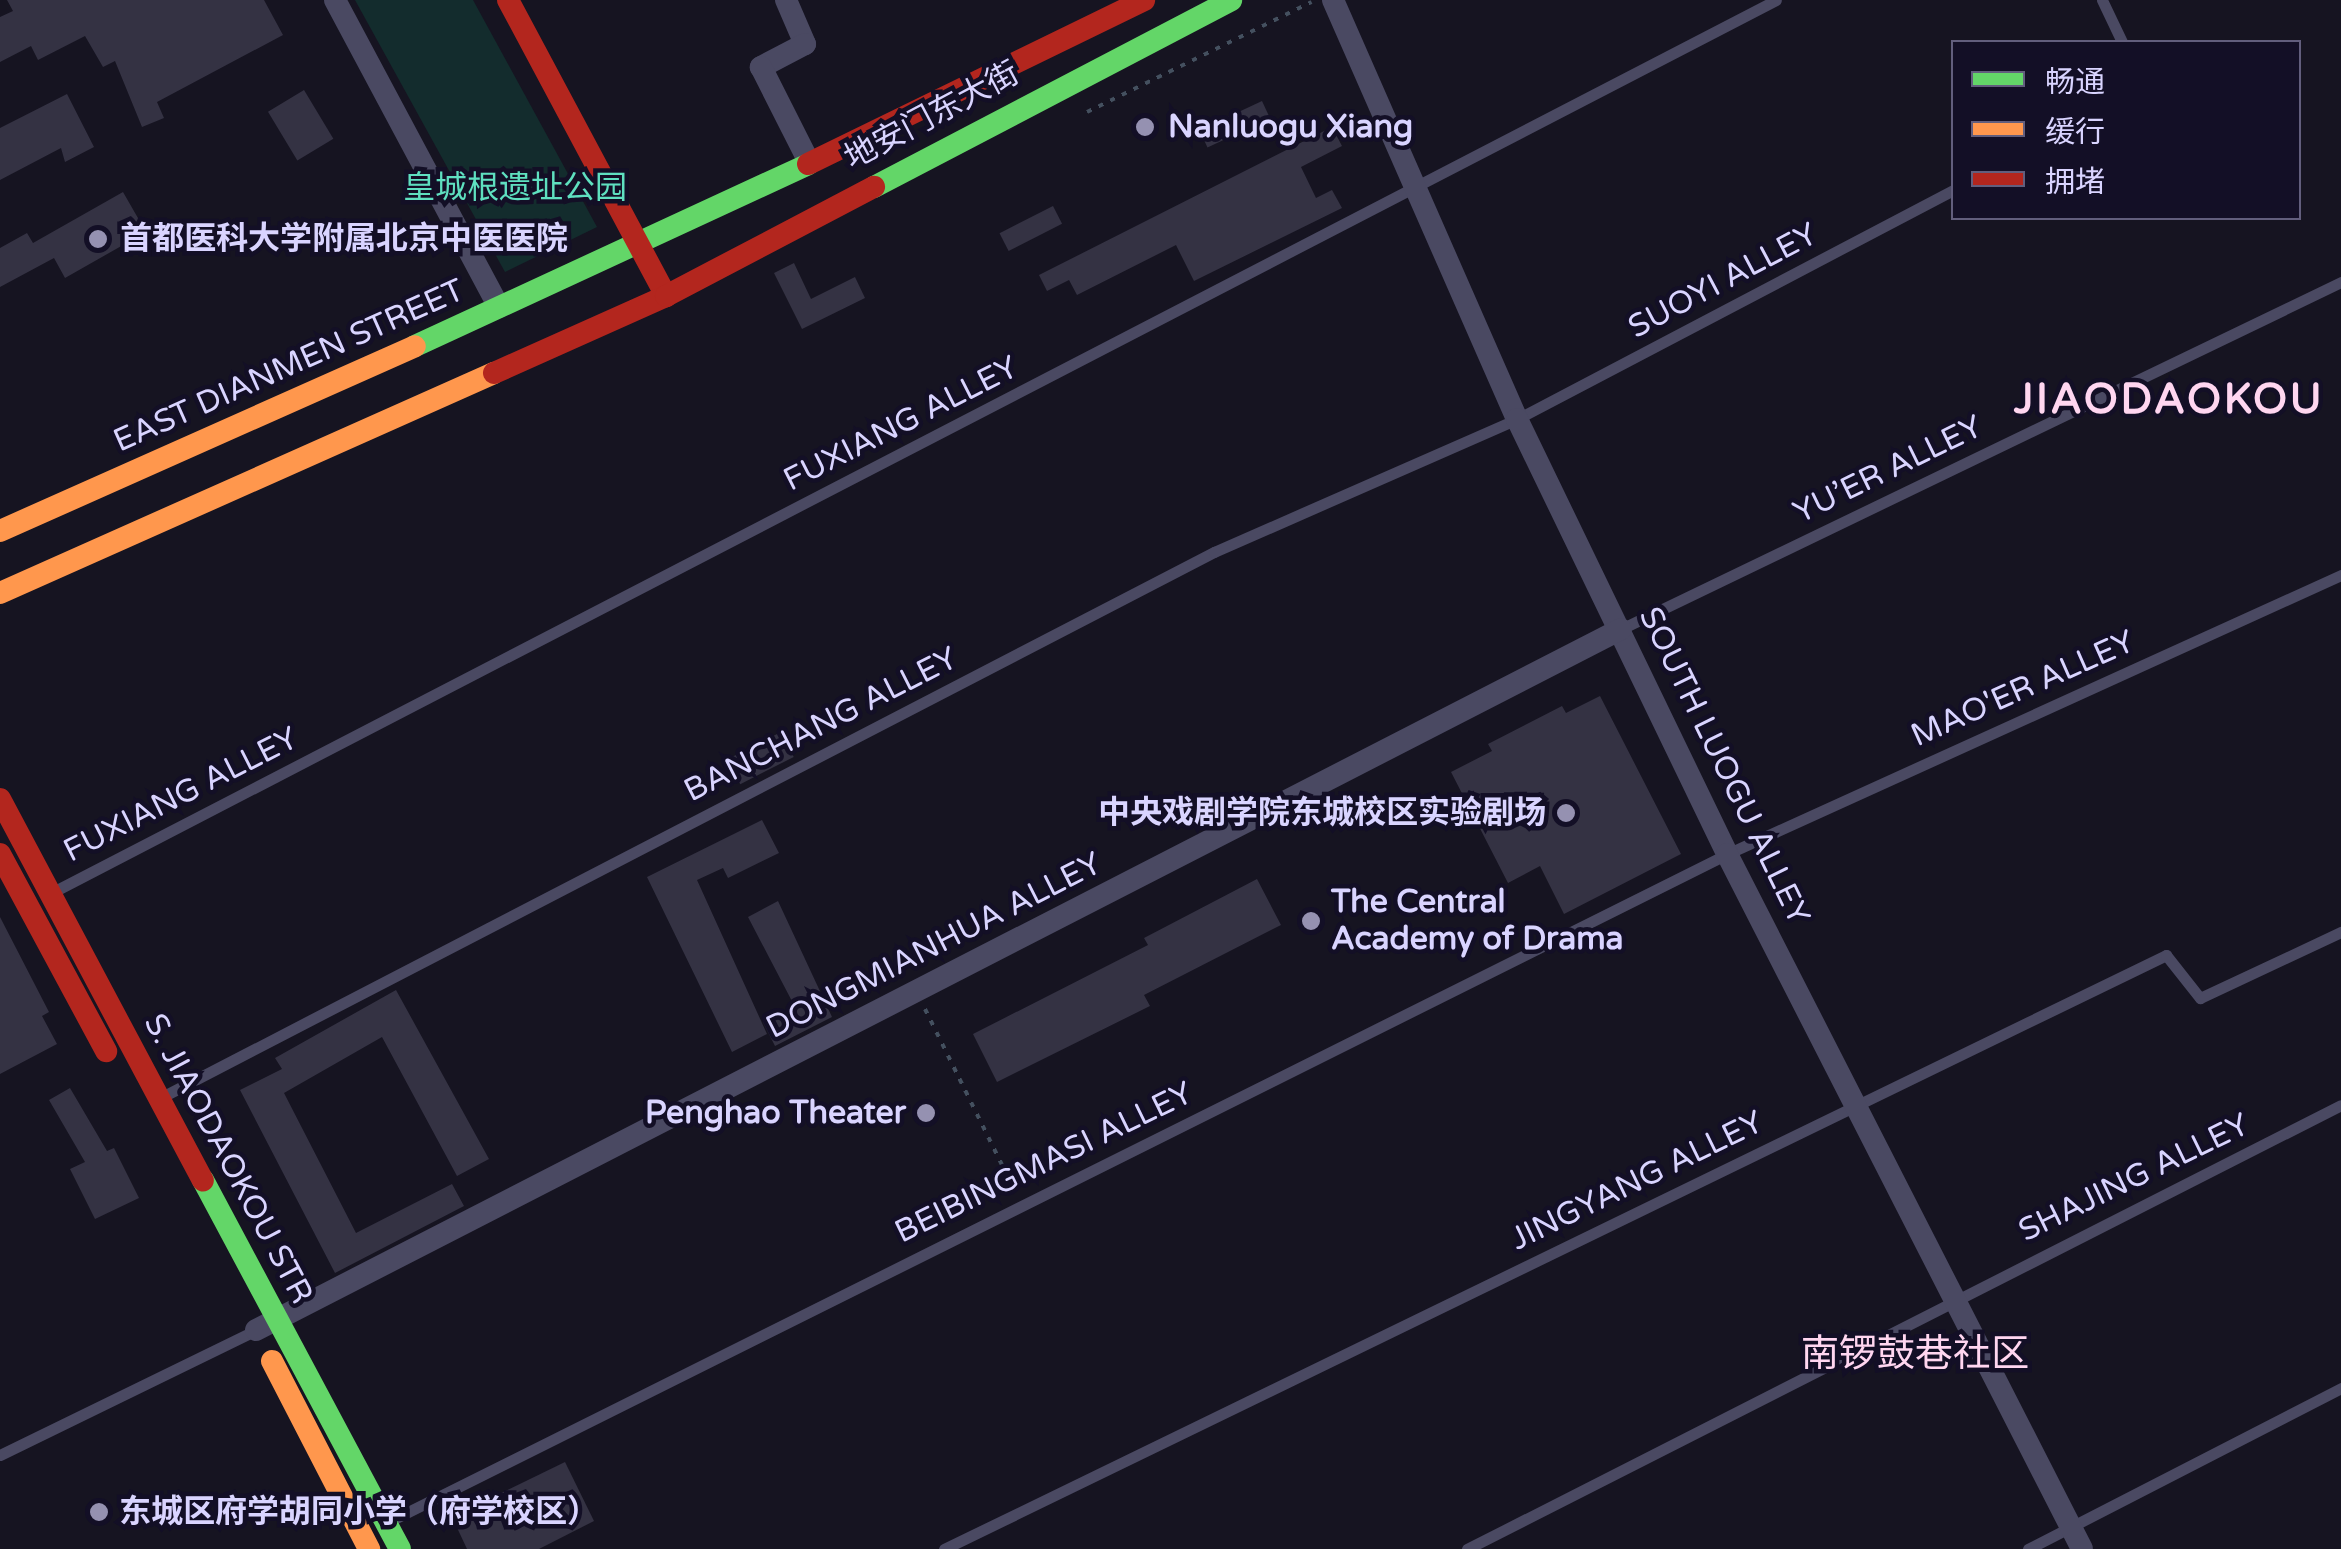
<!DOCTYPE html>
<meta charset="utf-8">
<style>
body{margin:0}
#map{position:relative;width:2341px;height:1549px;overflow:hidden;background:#161421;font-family:"Varela Round","Noto Sans SC",sans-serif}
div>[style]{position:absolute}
.green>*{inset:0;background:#132c2d}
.building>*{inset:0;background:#343243;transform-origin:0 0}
.path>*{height:4px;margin-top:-2px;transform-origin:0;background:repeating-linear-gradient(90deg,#44505f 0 5px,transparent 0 13px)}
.lane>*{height:11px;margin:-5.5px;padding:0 5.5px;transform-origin:5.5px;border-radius:5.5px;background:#4a4962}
.street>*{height:22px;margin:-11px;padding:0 11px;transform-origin:11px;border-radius:11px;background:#4a4962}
.fast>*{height:22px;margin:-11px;padding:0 11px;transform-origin:11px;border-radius:11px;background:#63d668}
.slow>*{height:22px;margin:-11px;padding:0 11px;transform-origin:11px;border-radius:11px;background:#ff974d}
.jam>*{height:22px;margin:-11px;padding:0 11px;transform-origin:11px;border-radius:11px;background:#b3261e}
.dots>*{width:28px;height:28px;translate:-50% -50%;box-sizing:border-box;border:5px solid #130f26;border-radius:50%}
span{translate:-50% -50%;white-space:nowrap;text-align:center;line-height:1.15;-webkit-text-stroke:9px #130f26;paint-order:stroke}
.street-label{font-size:32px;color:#d9d4ff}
.poi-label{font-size:32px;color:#d9d4ff;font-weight:700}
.left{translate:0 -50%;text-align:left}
.right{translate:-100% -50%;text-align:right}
.park-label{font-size:32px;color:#5fe0c0}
.quarter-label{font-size:38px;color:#ffd6f0}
.district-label{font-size:42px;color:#ffd6f0;font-weight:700;letter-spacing:2.5px}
.legend{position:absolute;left:1951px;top:40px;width:350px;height:180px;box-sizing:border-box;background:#130f26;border:2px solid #625e7d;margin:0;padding:12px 18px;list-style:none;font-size:30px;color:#d9d4ff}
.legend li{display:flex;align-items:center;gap:20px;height:50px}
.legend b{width:50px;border:2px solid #625e7d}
</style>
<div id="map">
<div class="green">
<div style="clip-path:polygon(355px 0,473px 0,597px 227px,505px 272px)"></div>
</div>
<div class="building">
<div style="clip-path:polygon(7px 0,264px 0,283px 35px,157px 102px,164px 118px,142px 127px,115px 61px,103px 67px,85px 36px,38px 60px,31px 46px,0 62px,0 17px,13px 11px)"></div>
<div style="left:304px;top:90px;width:57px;height:42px;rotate:59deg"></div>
<div style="clip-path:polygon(67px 94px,94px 147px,65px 162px,61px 148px,0 180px,0 128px)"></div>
<div style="left:1262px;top:101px;width:19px;height:69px;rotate:65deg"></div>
<div style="clip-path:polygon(1332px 127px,1342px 146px,1301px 167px,1316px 198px,1332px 190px,1342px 208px,1194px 281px,1176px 245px,1077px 295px,1069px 280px,1047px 291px,1039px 275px)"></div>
<div style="clip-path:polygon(123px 192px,146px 232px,65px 278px,54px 258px,0 287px,0 248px,27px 233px,33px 243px)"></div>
<div style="left:1053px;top:206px;width:20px;height:60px;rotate:63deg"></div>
<div style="clip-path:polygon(794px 263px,811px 299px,855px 277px,865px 298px,802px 329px,774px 273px)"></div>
<div style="clip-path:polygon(1600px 696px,1681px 854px,1564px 914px,1540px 866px,1508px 883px,1451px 772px,1492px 751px,1488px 744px,1562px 706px,1566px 713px)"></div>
<div style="left:781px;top:732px;width:28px;height:60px;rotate:63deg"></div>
<div style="clip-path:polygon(762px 820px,779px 853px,728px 878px,723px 868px,697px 880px,767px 1034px,732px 1052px,647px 877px)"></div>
<div style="clip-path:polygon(1257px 879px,1281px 925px,1144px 995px,1150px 1006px,997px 1082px,973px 1034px,1148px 945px,1144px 938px)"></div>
<div style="clip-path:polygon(778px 901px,832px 1017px,775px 1046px,763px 1022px,795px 1007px,748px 917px)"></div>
<div style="clip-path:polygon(0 917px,49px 1012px,42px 1016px,57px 1044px,0 1074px)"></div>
<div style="clip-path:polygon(396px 990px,489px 1159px,457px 1176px,382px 1037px,284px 1093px,356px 1233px,452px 1184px,464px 1206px,335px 1273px,240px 1090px,282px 1069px,275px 1058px)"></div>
<div style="clip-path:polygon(70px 1088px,107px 1151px,114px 1148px,139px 1198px,95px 1219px,70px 1169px,85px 1162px,49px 1100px)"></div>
<div style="clip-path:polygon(565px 1462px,594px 1521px,539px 1549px,467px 1549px,452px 1517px)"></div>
</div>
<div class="path">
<div style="left:1087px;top:112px;width:250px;rotate:-26.1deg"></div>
<div style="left:925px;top:1009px;width:205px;rotate:63.7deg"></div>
</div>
<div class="lane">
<div style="left:2102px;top:0;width:47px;rotate:64.5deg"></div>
<div style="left:1621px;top:629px;width:799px;rotate:-25.73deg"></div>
<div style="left:53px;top:892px;width:1940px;rotate:-27.37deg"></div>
<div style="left:162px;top:1097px;width:1185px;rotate:-27.39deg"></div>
<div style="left:1214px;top:552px;width:331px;rotate:-23.7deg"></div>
<div style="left:1517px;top:419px;width:493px;rotate:-27.7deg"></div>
<div style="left:0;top:1455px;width:285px;rotate:-26deg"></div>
<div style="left:390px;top:1521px;width:1494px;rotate:-26.51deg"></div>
<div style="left:1727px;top:854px;width:674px;rotate:-24.44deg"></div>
<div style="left:944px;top:1549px;width:1359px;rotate:-25.92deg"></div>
<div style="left:2166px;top:955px;width:55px;rotate:51.7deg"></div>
<div style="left:2200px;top:998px;width:156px;rotate:-25.1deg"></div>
<div style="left:1467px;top:1549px;width:980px;rotate:-26.93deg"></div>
<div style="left:2028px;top:1549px;width:352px;rotate:-27.2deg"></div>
</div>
<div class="street">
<div style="left:335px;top:0;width:348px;rotate:61.9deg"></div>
<div style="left:786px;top:0;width:48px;rotate:66.6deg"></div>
<div style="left:805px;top:44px;width:50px;rotate:152.4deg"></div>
<div style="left:761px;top:67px;width:106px;rotate:63.2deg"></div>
<div style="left:1333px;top:0;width:458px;rotate:66.3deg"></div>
<div style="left:1517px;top:419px;width:483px;rotate:64.2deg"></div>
<div style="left:1727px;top:854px;width:780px;rotate:62.94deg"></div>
<div style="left:256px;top:1330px;width:1534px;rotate:-27.18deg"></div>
</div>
<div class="fast">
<div style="left:874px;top:187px;width:403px;rotate:-27.6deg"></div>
<div style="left:415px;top:346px;width:433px;rotate:-24.8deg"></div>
<div style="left:203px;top:1180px;width:418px;rotate:61.9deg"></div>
</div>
<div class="slow">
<div style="left:0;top:531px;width:454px;rotate:-24deg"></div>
<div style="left:0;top:593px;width:541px;rotate:-24.01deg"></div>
<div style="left:272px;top:1361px;width:212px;rotate:62.7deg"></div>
</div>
<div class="jam">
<div style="left:508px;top:0;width:336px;rotate:61.9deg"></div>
<div style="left:808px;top:164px;width:374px;rotate:-26deg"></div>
<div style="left:494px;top:373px;width:188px;rotate:-24.1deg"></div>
<div style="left:666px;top:296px;width:235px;rotate:-27.7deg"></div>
<div style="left:0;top:799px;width:432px;rotate:62deg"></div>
<div style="left:0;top:854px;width:224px;rotate:61.7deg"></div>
</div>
<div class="dots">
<div style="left:1145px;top:127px;background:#9591b1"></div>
<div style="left:98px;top:239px;background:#9591b1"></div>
<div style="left:1566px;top:813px;background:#9591b1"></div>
<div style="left:1311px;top:921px;background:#9591b1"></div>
<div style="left:926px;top:1113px;background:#9591b1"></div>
<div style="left:99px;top:1512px;background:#9591b1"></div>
</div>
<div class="street-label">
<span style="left:932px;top:116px;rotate:-28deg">地安门东大街</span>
<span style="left:1723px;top:281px;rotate:-28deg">SUOYI ALLEY</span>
<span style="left:289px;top:366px;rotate:-24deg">EAST DIANMEN STREET</span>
<span style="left:901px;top:424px;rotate:-27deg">FUXIANG ALLEY</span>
<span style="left:1888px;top:470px;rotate:-26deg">YU’ER ALLEY</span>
<span style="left:2023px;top:689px;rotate:-24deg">MAO'ER ALLEY</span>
<span style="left:821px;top:725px;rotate:-27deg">BANCHANG ALLEY</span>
<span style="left:1724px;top:766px;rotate:64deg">SOUTH LUOGU ALLEY</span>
<span style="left:181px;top:795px;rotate:-27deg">FUXIANG ALLEY</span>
<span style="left:934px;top:946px;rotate:-27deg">DONGMIANHUA ALLEY</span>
<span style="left:228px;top:1159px;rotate:62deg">S. JIAODAOKOU STR</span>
<span style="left:1044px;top:1163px;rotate:-26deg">BEIBINGMASI ALLEY</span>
<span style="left:2134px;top:1178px;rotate:-26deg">SHAJING ALLEY</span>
<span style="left:1637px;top:1181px;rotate:-26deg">JINGYANG ALLEY</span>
</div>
<div class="poi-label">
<span class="left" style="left:1168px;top:127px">Nanluogu Xiang</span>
<span class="left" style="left:120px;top:239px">首都医科大学附属北京中医医院</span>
<span class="right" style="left:1546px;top:813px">中央戏剧学院东城校区实验剧场</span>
<span class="left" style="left:1331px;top:921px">The Central<br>Academy of Drama</span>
<span class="right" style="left:906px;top:1113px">Penghao Theater</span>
<span class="left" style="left:119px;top:1512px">东城区府学胡同小学（府学校区）</span>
</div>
<div class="park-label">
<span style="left:515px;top:188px">皇城根遗址公园</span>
</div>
<div class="quarter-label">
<span style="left:1915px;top:1355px">南锣鼓巷社区</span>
</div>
<div class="district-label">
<span style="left:2169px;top:400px">JIAODAOKOU</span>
</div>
<ul class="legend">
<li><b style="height:12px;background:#63d668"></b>畅通</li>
<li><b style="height:12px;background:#ff974d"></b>缓行</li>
<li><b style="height:12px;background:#b3261e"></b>拥堵</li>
</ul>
</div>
